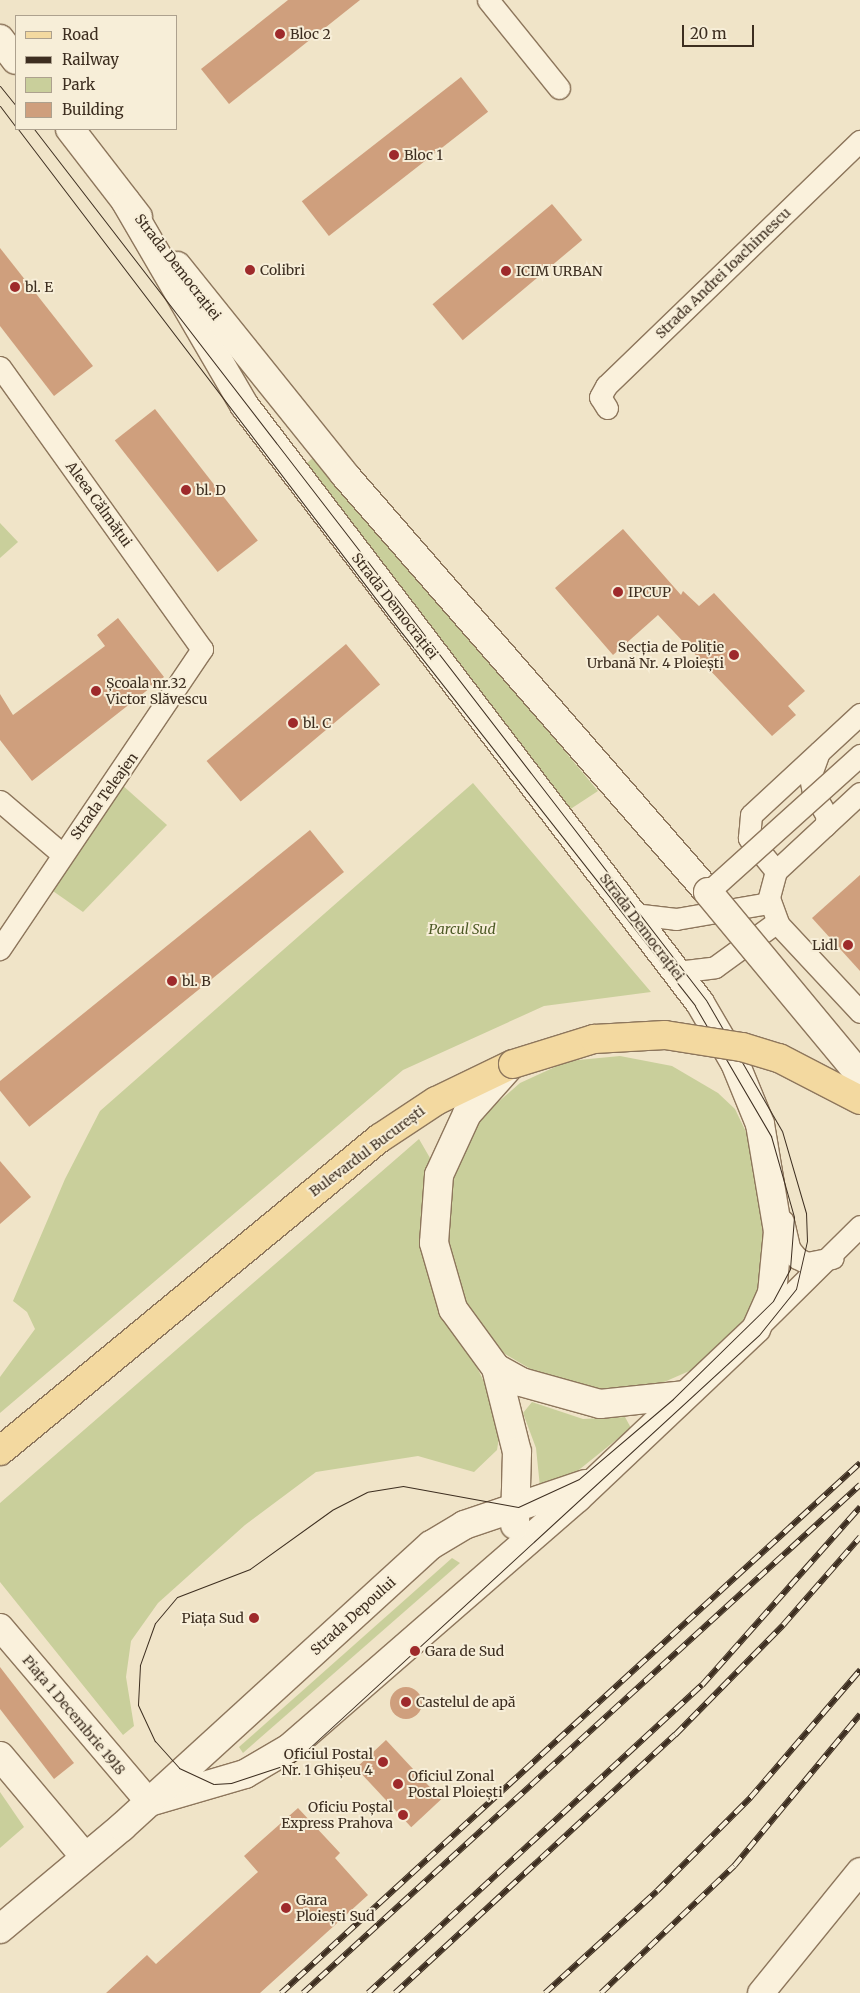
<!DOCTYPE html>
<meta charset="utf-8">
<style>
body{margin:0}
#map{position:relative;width:860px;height:1993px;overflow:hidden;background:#f0e4c8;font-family:Merriweather,serif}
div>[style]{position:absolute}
.green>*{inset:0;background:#c9cf9b}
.building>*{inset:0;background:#cf9f7d;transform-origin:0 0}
.round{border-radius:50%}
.roads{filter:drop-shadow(1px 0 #8d765c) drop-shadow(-1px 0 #8d765c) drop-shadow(0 1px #8d765c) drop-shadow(0 -1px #8d765c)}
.minor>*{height:21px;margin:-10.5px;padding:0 10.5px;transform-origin:10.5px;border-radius:10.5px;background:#faf1dc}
.tertiary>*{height:26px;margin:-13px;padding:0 13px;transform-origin:13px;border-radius:13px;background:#faf1dc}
.secondary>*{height:28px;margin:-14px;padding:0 14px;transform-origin:14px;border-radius:14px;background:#faf1dc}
.primary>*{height:28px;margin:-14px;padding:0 14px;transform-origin:14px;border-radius:14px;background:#f3d9a0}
.tram>*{height:1px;margin:-0.5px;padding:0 0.5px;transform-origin:0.5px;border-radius:0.5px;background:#3d2e20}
.rail>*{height:5.5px;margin-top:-2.75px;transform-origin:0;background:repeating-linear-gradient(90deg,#f7eed8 0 11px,#3d2e20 0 22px);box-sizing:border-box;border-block:1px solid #3d2e20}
.bridges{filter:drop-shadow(1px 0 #8d765c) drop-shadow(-1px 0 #8d765c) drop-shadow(0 1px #8d765c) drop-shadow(0 -1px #8d765c)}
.minor-bridge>*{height:21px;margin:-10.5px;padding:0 10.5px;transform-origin:10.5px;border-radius:10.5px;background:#faf1dc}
.secondary-bridge>*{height:28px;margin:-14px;padding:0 14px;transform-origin:14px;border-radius:14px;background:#faf1dc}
.primary-bridge>*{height:28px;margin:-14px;padding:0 14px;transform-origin:14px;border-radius:14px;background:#f3d9a0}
.dots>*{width:14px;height:14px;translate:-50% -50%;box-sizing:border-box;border:2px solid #f7eed8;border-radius:50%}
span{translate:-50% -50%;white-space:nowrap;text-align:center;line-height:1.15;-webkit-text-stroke:4px #f7eed8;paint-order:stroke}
.poi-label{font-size:14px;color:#3d2e20}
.left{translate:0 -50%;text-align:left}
.right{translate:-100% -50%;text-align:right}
.street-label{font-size:14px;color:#3d2e20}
.park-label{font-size:14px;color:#4d5a26;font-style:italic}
.legend{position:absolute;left:15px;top:15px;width:162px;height:115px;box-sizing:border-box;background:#f7eed8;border:1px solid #ada18e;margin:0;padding:6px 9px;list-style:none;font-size:15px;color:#3d2e20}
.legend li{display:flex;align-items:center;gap:10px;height:25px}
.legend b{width:25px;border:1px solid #ada18e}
.scale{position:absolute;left:682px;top:25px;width:72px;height:22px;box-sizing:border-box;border:2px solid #3d2e20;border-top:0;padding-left:6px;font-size:15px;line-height:18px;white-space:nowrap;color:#3d2e20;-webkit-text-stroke:4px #f7eed8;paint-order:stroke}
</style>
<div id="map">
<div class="green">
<div style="clip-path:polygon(314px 457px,340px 481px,598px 791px,569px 810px,310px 477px,307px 463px)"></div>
<div style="clip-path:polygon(0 523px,18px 542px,0 558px)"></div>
<div style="clip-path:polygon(473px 783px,651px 992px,544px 1006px,403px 1070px,0 1413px,0 1377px,35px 1329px,27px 1312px,13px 1301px,65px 1179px,100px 1111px)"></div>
<div style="clip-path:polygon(121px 784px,167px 825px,83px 912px,50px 889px)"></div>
<div style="clip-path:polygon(620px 1056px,672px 1066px,718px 1093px,735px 1109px,747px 1134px,759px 1178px,766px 1287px,742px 1329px,703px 1365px,655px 1386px,602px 1392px,551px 1381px,505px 1354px,470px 1316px,448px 1267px,443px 1215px,454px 1164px,480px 1118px,520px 1083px,568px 1061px)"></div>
<div style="clip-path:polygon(419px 1139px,430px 1158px,422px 1208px,425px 1260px,502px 1419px,497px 1450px,474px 1472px,418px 1456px,316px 1472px,245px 1525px,158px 1603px,131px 1641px,126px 1677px,134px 1726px,123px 1735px,0 1582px,0 1503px)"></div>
<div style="clip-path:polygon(532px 1402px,583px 1419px,625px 1417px,631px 1428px,560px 1485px,540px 1487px,536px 1448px,523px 1413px)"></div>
<div style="clip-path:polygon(452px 1558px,460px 1563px,243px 1753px,239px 1747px)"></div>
<div style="clip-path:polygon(0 1792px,24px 1827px,0 1848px)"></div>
</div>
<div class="building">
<div style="clip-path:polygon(288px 0,360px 0,229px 104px,201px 69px)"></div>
<div style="left:461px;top:77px;width:44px;height:202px;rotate:52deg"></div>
<div style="left:552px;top:204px;width:47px;height:156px;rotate:50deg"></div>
<div style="clip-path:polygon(0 248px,93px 366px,54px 396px,0 326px)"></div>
<div style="left:155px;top:409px;width:167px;height:51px;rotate:52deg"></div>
<div style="clip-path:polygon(623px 529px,681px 595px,683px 591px,699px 606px,714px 593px,805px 691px,788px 706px,796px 715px,772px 736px,658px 615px,613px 655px,555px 588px)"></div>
<div style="clip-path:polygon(118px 618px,164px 677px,32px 781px,0 740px,0 694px,13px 715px,105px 646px,97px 635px)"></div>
<div style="left:346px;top:644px;width:53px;height:182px;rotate:50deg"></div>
<div style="left:310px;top:830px;width:54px;height:405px;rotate:51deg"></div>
<div style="clip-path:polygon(860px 875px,860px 971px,812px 918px)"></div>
<div style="clip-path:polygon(0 1161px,31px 1197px,0 1224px)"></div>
<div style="clip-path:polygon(0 1667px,74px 1763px,54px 1779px,0 1709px)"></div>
<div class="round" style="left:390px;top:1687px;width:32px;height:32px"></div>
<div style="left:386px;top:1740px;width:81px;height:41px;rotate:47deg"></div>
<div style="clip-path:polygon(298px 1808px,340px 1853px,335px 1858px,368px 1895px,260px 1993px,106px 1993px,147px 1955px,156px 1964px,258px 1872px,244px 1856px)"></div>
</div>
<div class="roads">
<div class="minor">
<div style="left:488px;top:0;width:113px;rotate:51.1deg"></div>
<div style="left:0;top:367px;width:347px;rotate:54.4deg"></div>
<div style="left:202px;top:649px;width:362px;rotate:124deg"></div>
<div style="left:607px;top:408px;width:13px;rotate:-122deg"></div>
<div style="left:600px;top:397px;width:13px;rotate:-61deg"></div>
<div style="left:606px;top:386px;width:353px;rotate:-44deg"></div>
<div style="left:819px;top:752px;width:27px;rotate:110deg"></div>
<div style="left:810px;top:777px;width:15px;rotate:79deg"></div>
<div style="left:813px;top:792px;width:28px;rotate:60deg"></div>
<div style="left:827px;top:816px;width:10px;rotate:101deg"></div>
<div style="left:860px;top:793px;width:115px;rotate:137.1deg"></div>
<div style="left:776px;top:871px;width:28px;rotate:105deg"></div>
<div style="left:769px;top:898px;width:29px;rotate:70deg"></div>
<div style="left:779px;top:925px;width:119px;rotate:47deg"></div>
<div style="left:0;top:801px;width:82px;rotate:40.5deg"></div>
<div style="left:776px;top:871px;width:43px;rotate:-129.3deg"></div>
<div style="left:749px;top:838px;width:23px;rotate:-85deg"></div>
<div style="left:751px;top:815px;width:149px;rotate:-42.8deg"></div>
<div style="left:633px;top:914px;width:43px;rotate:6.6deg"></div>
<div style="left:676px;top:919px;width:94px;rotate:-9.8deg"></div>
<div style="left:677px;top:972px;width:38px;rotate:-7deg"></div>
<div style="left:715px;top:967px;width:77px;rotate:-36deg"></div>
<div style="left:783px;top:1221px;width:28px;rotate:77deg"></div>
<div style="left:789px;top:1248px;width:13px;rotate:51deg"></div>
<div style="left:797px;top:1258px;width:11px;rotate:27deg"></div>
<div style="left:807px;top:1263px;width:26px;rotate:-11deg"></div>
<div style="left:762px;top:1323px;width:138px;rotate:-44.7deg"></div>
</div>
<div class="tertiary">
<div style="left:0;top:1627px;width:230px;rotate:49.6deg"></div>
<div style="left:761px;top:1993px;width:157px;rotate:-50.9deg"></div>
</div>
<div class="secondary">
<div style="left:0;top:39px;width:26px;rotate:53deg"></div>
<div style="left:70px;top:129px;width:111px;rotate:52.3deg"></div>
<div style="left:126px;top:202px;width:235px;rotate:59.8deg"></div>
<div style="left:244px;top:405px;width:752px;rotate:52.67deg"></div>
<div style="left:700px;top:1003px;width:69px;rotate:59.7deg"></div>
<div style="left:735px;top:1063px;width:66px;rotate:67.7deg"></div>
<div style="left:760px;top:1124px;width:109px;rotate:80.5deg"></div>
<div style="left:778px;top:1231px;width:62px;rotate:95.5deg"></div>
<div style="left:772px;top:1293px;width:39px;rotate:114deg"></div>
<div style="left:756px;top:1329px;width:246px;rotate:136.6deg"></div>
<div style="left:577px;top:1498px;width:379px;rotate:139deg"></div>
<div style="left:291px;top:1747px;width:53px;rotate:149.6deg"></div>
<div style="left:245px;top:1774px;width:100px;rotate:163.7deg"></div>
<div style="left:177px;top:266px;width:267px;rotate:51.2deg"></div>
<div style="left:344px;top:474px;width:554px;rotate:48.95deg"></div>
<div style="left:509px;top:1067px;width:63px;rotate:131.8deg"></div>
<div style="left:467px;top:1114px;width:67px;rotate:114.7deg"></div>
<div style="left:439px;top:1175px;width:68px;rotate:94.2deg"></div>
<div style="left:434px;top:1243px;width:69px;rotate:73.9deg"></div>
<div style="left:453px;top:1309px;width:73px;rotate:53.9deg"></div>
<div style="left:496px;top:1368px;width:29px;rotate:29deg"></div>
<div style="left:521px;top:1382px;width:82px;rotate:15.6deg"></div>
<div style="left:600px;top:1404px;width:84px;rotate:-6.1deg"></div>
<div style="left:496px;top:1368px;width:87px;rotate:76deg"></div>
<div style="left:517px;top:1452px;width:73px;rotate:91.6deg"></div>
<div style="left:0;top:1756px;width:132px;rotate:49.9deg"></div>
<div style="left:0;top:1929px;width:159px;rotate:-39.9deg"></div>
<div style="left:122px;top:1827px;width:418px;rotate:-42.4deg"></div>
<div style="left:431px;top:1545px;width:39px;rotate:-31deg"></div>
<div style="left:464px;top:1525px;width:128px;rotate:-18.7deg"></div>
</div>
<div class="primary">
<div style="left:0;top:1451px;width:492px;rotate:-39.5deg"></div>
<div style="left:380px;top:1138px;width:67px;rotate:-33.5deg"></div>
<div style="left:436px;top:1101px;width:85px;rotate:-25.7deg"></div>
</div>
</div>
<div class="tram">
<div style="left:0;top:86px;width:26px;rotate:51deg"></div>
<div style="left:0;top:106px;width:26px;rotate:53deg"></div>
<div style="left:18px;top:129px;width:634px;rotate:52.7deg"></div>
<div style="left:402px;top:633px;width:474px;rotate:51.8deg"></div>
<div style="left:695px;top:1006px;width:151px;rotate:59.7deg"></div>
<div style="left:771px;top:1136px;width:84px;rotate:74.1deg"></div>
<div style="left:794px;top:1217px;width:52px;rotate:94.4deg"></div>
<div style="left:790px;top:1269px;width:36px;rotate:118deg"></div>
<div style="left:773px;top:1301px;width:140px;rotate:135.6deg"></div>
<div style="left:673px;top:1399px;width:123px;rotate:139.6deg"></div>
<div style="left:579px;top:1479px;width:67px;rotate:155.3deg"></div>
<div style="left:518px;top:1507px;width:117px;rotate:-169.7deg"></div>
<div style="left:403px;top:1486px;width:36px;rotate:171deg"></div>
<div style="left:367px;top:1492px;width:39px;rotate:153deg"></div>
<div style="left:332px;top:1510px;width:101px;rotate:144.3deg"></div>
<div style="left:250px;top:1569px;width:78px;rotate:159deg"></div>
<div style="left:177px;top:1597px;width:34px;rotate:130deg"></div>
<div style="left:155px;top:1623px;width:45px;rotate:109.7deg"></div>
<div style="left:140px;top:1665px;width:40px;rotate:92.9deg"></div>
<div style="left:138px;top:1705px;width:40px;rotate:65deg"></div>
<div style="left:155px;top:1741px;width:36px;rotate:48deg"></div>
<div style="left:179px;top:1768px;width:38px;rotate:25deg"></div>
<div style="left:214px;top:1784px;width:17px;rotate:-3deg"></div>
<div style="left:231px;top:1783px;width:66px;rotate:-18.4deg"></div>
<div style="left:294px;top:1762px;width:631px;rotate:-42.56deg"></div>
<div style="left:759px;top:1335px;width:59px;rotate:-51.2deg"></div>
<div style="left:796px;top:1289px;width:49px;rotate:-77.1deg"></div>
<div style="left:807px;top:1241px;width:28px;rotate:-92deg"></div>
<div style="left:806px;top:1213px;width:85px;rotate:-106.3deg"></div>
<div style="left:782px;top:1131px;width:151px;rotate:-120.1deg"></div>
<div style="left:706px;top:1000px;width:1100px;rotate:-127.65deg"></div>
</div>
<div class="rail">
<div style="left:281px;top:1993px;width:785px;rotate:-42.47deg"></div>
<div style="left:303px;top:1993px;width:754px;rotate:-42.37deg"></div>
<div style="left:368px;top:1993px;width:454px;rotate:-42.7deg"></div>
<div style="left:702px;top:1685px;width:238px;rotate:-48.4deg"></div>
<div style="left:395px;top:1993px;width:381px;rotate:-42.7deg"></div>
<div style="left:675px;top:1735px;width:154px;rotate:-45.5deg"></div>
<div style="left:783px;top:1625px;width:117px;rotate:-48.8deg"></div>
<div style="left:545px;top:1993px;width:151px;rotate:-42.3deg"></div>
<div style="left:657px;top:1891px;width:132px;rotate:-45deg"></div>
<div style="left:750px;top:1798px;width:169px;rotate:-49.3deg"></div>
<div style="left:601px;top:1993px;width:184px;rotate:-43.7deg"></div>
<div style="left:734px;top:1866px;width:197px;rotate:-50.3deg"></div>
</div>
<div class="bridges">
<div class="minor-bridge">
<div style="left:708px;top:892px;width:205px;rotate:-42deg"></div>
</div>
<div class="secondary-bridge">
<div style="left:708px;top:892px;width:238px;rotate:50.3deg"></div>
</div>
<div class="primary-bridge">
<div style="left:513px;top:1064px;width:85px;rotate:-17.2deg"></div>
<div style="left:594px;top:1039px;width:71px;rotate:-3.2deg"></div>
<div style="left:665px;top:1035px;width:78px;rotate:8.9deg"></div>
<div style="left:742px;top:1047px;width:39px;rotate:17deg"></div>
<div style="left:779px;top:1058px;width:91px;rotate:27.4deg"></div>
</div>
</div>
<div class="dots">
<div style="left:280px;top:34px;background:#9e2a2b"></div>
<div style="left:394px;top:155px;background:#9e2a2b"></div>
<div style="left:250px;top:270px;background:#9e2a2b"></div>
<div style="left:506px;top:271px;background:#9e2a2b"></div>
<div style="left:15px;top:287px;background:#9e2a2b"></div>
<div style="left:186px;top:490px;background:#9e2a2b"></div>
<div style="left:618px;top:592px;background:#9e2a2b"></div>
<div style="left:734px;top:655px;background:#9e2a2b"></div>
<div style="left:96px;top:691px;background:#9e2a2b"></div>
<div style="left:293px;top:723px;background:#9e2a2b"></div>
<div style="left:848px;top:945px;background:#9e2a2b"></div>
<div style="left:172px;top:981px;background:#9e2a2b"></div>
<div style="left:254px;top:1618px;background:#9e2a2b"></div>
<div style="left:415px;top:1651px;background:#9e2a2b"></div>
<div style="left:406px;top:1702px;background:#9e2a2b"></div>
<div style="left:383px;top:1762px;background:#9e2a2b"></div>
<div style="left:398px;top:1784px;background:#9e2a2b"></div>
<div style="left:403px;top:1815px;background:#9e2a2b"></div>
<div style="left:286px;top:1908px;background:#9e2a2b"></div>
</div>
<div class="poi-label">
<span class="left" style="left:290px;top:34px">Bloc 2</span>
<span class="left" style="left:404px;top:155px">Bloc 1</span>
<span class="left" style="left:260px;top:270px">Colibri</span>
<span class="left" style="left:516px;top:271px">ICIM URBAN</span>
<span class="left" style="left:25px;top:287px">bl. E</span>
<span class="left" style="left:196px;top:490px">bl. D</span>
<span class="left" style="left:628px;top:592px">IPCUP</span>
<span class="right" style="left:724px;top:655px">Secția de Poliție<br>Urbană Nr. 4 Ploiești</span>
<span class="left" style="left:106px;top:691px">Școala nr.32<br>Victor Slăvescu</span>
<span class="left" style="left:303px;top:723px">bl. C</span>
<span class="right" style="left:838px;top:945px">Lidl</span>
<span class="left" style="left:182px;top:981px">bl. B</span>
<span class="right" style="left:244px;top:1618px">Piața Sud</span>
<span class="left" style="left:425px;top:1651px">Gara de Sud</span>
<span class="left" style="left:416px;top:1702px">Castelul de apă</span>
<span class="right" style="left:373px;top:1762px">Oficiul Postal<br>Nr. 1 Ghișeu 4</span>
<span class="left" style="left:408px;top:1784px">Oficiul Zonal<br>Postal Ploiești</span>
<span class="right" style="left:393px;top:1815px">Oficiu Poștal<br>Express Prahova</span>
<span class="left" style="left:296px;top:1908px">Gara<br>Ploiești Sud</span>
</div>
<div class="street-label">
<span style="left:178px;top:267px;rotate:52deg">Strada Democrației</span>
<span style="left:723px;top:273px;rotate:-44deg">Strada Andrei Ioachimescu</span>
<span style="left:99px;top:504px;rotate:54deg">Aleea Călmățui</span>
<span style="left:395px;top:606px;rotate:52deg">Strada Democrației</span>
<span style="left:104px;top:796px;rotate:-54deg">Strada Teleajen</span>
<span style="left:642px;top:927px;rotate:53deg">Strada Democrației</span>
<span style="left:367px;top:1151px;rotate:-37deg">Bulevardul București</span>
<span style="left:353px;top:1616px;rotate:-42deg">Strada Depoului</span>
<span style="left:74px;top:1715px;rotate:50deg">Piața 1 Decembrie 1918</span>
</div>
<div class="park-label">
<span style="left:462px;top:929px">Parcul Sud</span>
</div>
<ul class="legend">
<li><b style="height:6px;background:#f3d9a0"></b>Road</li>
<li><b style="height:6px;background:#3d2e20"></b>Railway</li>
<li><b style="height:14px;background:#c9cf9b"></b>Park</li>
<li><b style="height:14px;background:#cf9f7d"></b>Building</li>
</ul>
<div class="scale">20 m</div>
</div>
